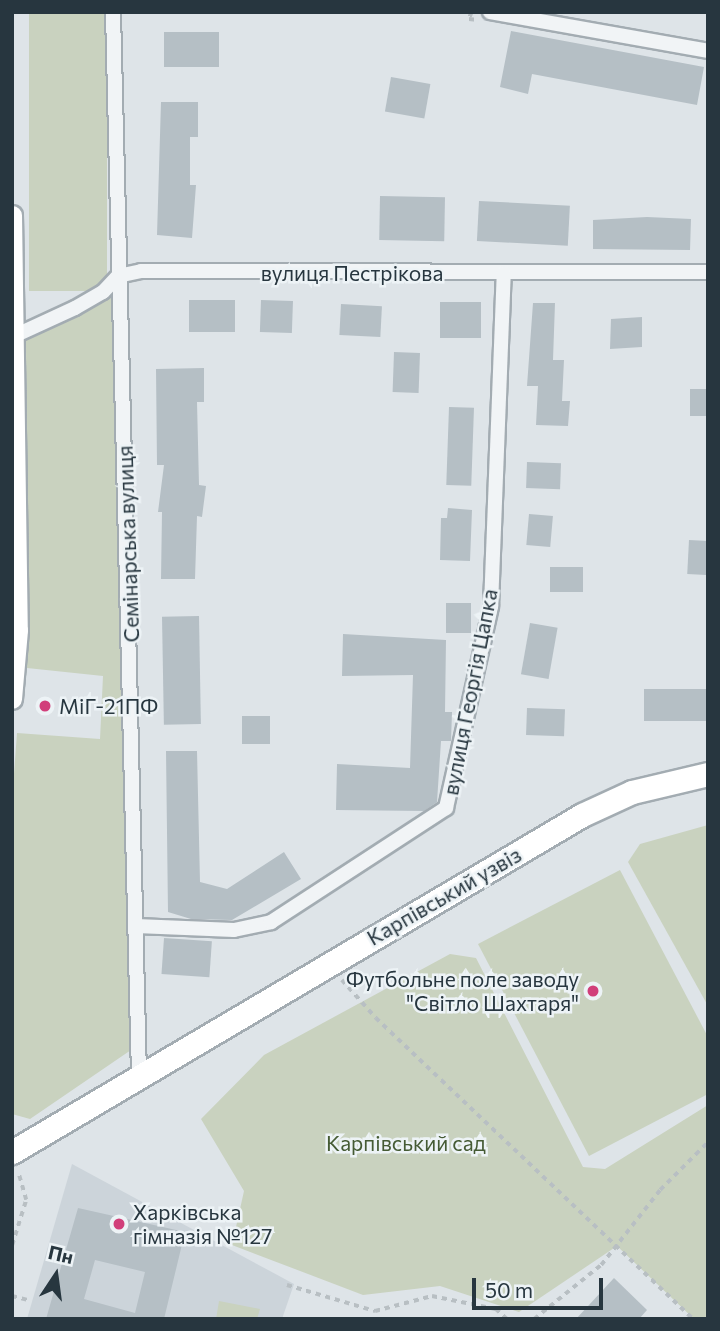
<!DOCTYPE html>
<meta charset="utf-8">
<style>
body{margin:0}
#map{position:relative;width:720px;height:1331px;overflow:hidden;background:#dee4e8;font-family:Commissioner,sans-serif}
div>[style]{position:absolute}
.built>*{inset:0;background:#ccd4da}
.green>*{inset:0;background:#c9d2bf;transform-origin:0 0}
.building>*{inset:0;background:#b5bfc5;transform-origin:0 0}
.path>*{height:3.5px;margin-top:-1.75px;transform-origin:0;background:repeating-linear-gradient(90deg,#b8bfc3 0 5px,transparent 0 10px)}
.roads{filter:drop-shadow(2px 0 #a3acb2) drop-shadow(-2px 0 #a3acb2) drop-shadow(0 2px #a3acb2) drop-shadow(0 -2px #a3acb2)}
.minor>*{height:14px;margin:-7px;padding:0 7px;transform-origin:7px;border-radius:7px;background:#f1f4f6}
.secondary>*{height:19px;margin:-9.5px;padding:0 9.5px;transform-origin:9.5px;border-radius:9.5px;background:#fff}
.primary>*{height:23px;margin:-11.5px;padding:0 11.5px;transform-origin:11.5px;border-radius:11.5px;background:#fff}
.dots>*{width:19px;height:19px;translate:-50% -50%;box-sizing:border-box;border:4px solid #edf3f6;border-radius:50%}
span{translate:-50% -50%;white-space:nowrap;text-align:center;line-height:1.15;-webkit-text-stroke:5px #edf3f6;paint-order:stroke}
.street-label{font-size:21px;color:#27363f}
.poi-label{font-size:21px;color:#27363f}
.left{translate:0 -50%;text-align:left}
.right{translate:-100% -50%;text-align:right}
.park-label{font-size:21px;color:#455b34}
.frame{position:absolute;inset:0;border:14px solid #27363f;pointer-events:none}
.north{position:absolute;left:21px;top:1240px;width:70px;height:70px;-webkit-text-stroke:5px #edf3f6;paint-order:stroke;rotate:13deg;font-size:19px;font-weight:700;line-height:28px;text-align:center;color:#27363f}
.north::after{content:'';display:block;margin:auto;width:24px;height:32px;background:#27363f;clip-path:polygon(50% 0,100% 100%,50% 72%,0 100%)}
.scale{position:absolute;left:472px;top:1278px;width:131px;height:32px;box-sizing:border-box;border:4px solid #27363f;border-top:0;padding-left:9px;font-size:21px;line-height:24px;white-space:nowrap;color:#27363f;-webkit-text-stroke:5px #edf3f6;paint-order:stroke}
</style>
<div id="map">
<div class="built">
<div style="clip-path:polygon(72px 1164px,294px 1284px,282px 1319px,27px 1319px)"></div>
</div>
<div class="green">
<div style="left:29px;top:12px;width:78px;height:279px"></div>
<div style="clip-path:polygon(115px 296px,131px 1050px,30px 1119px,12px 1114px,12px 801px,17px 733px,100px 739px,103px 676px,27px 668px,26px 339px)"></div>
<div style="clip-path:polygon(708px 825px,708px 1006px,628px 862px,640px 844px)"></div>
<div style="clip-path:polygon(620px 870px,708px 1037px,708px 1094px,589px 1156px,478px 944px)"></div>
<div style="clip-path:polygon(450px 954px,476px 958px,583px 1167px,605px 1169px,708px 1105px,708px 1319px,694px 1319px,617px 1246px,519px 1312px,440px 1286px,363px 1295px,232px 1245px,244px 1191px,201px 1119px,264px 1055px)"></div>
<div style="clip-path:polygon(219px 1301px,260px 1309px,257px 1319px,216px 1319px)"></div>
</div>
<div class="building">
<div style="clip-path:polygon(511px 31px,704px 67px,697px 105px,532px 74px,528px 94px,500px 87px)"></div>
<div style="left:164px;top:32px;width:55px;height:35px"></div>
<div style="left:391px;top:77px;width:40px;height:35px;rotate:10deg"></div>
<div style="clip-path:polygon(161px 102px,198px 102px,198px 137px,190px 137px,190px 185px,196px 185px,192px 238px,157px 235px)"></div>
<div style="left:380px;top:196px;width:65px;height:44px;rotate:1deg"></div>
<div style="left:479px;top:201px;width:91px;height:40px;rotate:3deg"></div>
<div style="clip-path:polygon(647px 217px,691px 219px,690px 250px,593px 249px,593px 220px)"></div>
<div style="left:235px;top:300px;width:32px;height:46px;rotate:90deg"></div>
<div style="left:261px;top:300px;width:32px;height:32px;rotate:2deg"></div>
<div style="left:481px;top:302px;width:36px;height:41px;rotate:90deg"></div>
<div style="clip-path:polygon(533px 303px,555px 303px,553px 360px,564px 360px,562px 401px,570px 401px,568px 426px,536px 425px,538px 386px,527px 386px)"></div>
<div style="left:341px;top:304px;width:41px;height:31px;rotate:3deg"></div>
<div style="clip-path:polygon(642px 317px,642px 347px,610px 349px,611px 319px)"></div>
<div style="left:394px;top:352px;width:26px;height:40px;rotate:2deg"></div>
<div style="clip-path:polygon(204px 368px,204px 402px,197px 402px,199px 485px,206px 486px,202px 517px,197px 516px,195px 579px,161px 579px,162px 512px,158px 512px,164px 465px,157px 465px,156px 369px)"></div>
<div style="left:690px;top:389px;width:18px;height:27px"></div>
<div style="left:449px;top:407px;width:25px;height:78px;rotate:2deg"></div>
<div style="left:527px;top:462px;width:34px;height:26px;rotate:2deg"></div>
<div style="clip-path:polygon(448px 508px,472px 510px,470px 561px,440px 560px,441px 518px,447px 518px)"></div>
<div style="left:529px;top:514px;width:24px;height:31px;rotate:5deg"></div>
<div style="left:689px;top:540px;width:19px;height:34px;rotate:3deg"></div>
<div style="left:550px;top:567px;width:33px;height:25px"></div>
<div style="left:446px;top:603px;width:25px;height:30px"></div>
<div style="left:199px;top:616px;width:108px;height:37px;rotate:89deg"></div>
<div style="left:530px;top:623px;width:28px;height:52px;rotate:10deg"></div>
<div style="clip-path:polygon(343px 634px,446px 640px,445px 712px,452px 712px,451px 741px,441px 741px,437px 802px,424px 811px,336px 810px,337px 764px,410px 768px,413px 675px,342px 676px)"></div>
<div style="left:644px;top:689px;width:64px;height:32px"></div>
<div style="left:527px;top:708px;width:38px;height:27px;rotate:2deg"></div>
<div style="left:242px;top:716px;width:28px;height:28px"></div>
<div style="clip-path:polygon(166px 751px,197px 751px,200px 882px,227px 889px,284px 852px,301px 879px,232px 920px,191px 919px,168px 912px)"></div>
<div style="left:164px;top:938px;width:48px;height:36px;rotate:4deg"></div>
<div style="clip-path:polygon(evenodd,78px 1208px,185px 1232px,164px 1319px,46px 1319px,78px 1208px,95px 1260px,145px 1272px,135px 1313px,84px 1299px,95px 1260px)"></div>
<div style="clip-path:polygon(614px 1278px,647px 1310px,639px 1319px,576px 1319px)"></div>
</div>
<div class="path">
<div style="left:472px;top:12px;width:8px;rotate:113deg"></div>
<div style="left:469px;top:19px;width:9px;rotate:6deg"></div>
<div style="left:342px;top:980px;width:51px;rotate:48.2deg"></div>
<div style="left:376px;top:1018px;width:437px;rotate:43.5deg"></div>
<div style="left:12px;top:1245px;width:47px;rotate:-72.7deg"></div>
<div style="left:26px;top:1200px;width:29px;rotate:-106deg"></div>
<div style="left:287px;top:1285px;width:92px;rotate:16.5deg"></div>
<div style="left:375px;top:1311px;width:59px;rotate:-14.7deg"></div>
<div style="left:432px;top:1296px;width:65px;rotate:11.5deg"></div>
<div style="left:496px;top:1309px;width:15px;rotate:42deg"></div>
<div style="left:12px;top:1296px;width:16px;rotate:14deg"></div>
<div style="left:534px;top:1319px;width:86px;rotate:-38.9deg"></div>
<div style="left:601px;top:1265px;width:95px;rotate:-51.8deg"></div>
<div style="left:660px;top:1190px;width:68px;rotate:-45deg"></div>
</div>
<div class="roads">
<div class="minor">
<div style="left:113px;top:12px;width:1064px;rotate:88.6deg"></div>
<div style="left:490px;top:12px;width:221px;rotate:10.1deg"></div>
<div style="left:12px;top:337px;width:69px;rotate:-24.7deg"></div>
<div style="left:75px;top:308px;width:32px;rotate:-30deg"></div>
<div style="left:103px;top:292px;width:22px;rotate:-47deg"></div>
<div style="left:118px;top:276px;width:24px;rotate:-12deg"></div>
<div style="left:141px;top:271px;width:567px;rotate:0.1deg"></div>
<div style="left:136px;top:926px;width:98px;rotate:2.3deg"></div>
<div style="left:234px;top:930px;width:38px;rotate:-12deg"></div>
<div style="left:271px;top:922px;width:209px;rotate:-33.1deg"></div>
<div style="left:446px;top:808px;width:207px;rotate:-77.4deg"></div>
<div style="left:491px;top:606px;width:333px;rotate:-87.8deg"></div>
</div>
<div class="secondary">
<div style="left:12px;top:215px;width:415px;rotate:89.2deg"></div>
<div style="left:18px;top:630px;width:69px;rotate:95deg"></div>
</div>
<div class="primary">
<div style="left:12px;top:1152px;width:662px;rotate:-30.59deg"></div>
<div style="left:582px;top:815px;width:55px;rotate:-24.7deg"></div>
<div style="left:632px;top:792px;width:78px;rotate:-13.3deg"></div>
</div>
</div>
<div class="dots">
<div style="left:45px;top:706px;background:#d13f7a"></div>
<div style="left:593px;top:991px;background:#d13f7a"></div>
<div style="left:119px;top:1224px;background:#d13f7a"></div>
</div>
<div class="street-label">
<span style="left:352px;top:273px">вулиця Пестрікова</span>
<span style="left:128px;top:544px;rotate:-92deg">Семінарська вулиця</span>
<span style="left:470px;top:692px;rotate:-79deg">вулиця Георгія Цапка</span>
<span style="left:444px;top:896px;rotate:-30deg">Карпівський узвіз</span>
</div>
<div class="poi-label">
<span class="left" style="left:59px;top:706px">МіГ-21ПФ</span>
<span class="right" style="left:579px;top:991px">Футбольне поле заводу<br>"Світло Шахтаря"</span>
<span class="left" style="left:133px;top:1224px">Харківська<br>гімназія №127</span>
</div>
<div class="park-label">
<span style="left:406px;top:1143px">Карпівський сад</span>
</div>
<div class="frame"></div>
<div class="north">Пн</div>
<div class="scale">50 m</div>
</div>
